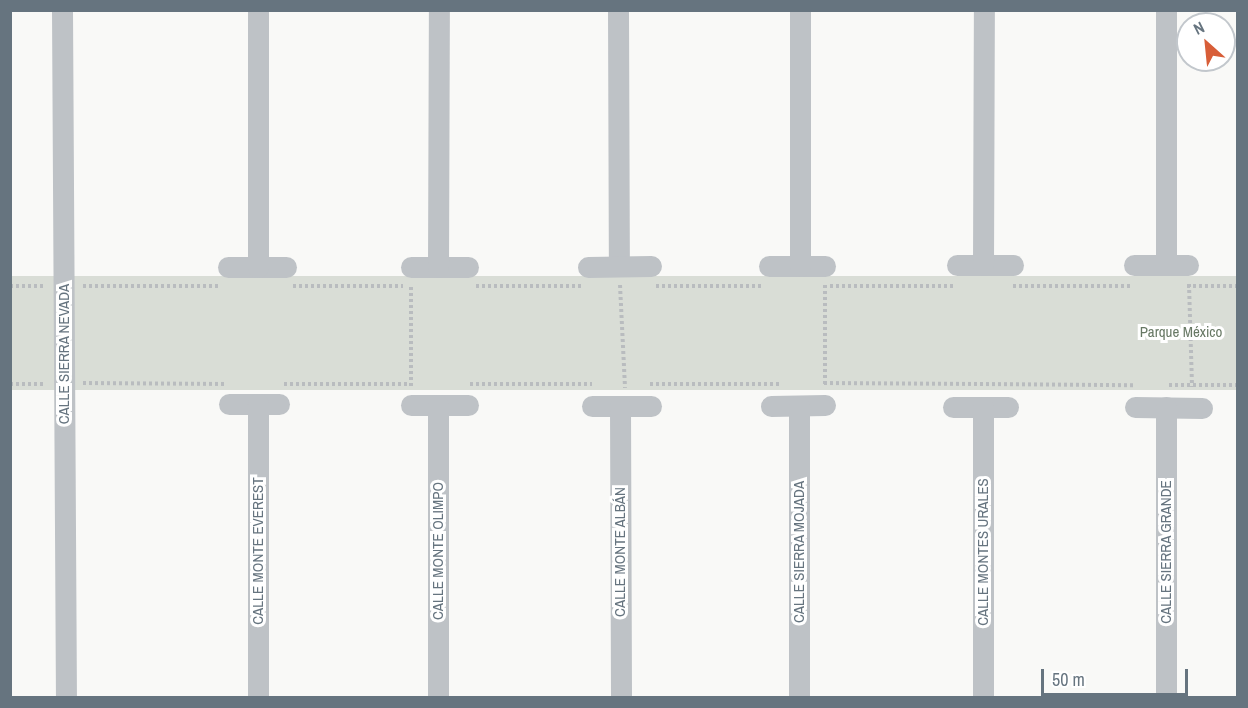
<!DOCTYPE html>
<meta charset="utf-8">
<style>
body{margin:0}
#map{position:relative;width:1248px;height:708px;overflow:hidden;background:#f9f9f7;font-family:"Archivo Narrow",sans-serif}
div>[style]{position:absolute}
.green>*{inset:0;background:#d9ddd6;transform-origin:0 0}
.path>*{height:4px;margin-top:-2px;transform-origin:0;background:repeating-linear-gradient(90deg,#b9bcbf 0 3px,transparent 0 6px)}
.street>*{height:21px;margin:-10.5px;padding:0 10.5px;transform-origin:10.5px;border-radius:10.5px;background:#bec2c6}
span{translate:-50% -50%;white-space:nowrap;text-align:center;line-height:1.15;-webkit-text-stroke:6px #fff;paint-order:stroke}
.park-label{font-size:15px;color:#677864}
.street-label{font-size:15px;color:#66747f}
.frame{position:absolute;inset:0;border:12px solid #66747f;pointer-events:none}
.north{position:absolute;left:1176px;top:12px;width:60px;height:60px;box-sizing:border-box;background:#fff;border:2px solid #c2c7cc;border-radius:50%;rotate:333deg;font-size:16px;font-weight:700;line-height:24px;text-align:center;color:#66747f}
.north::after{content:'';display:block;margin:auto;width:21px;height:27px;background:#d85e38;clip-path:polygon(50% 0,100% 100%,50% 72%,0 100%)}
.scale{position:absolute;left:1041px;top:669px;width:147px;height:27px;box-sizing:border-box;border:3px solid #66747f;border-top:0;padding-left:8px;font-size:18px;line-height:21px;white-space:nowrap;color:#66747f;-webkit-text-stroke:4px #fff;paint-order:stroke}
</style>
<div id="map">
<div class="green">
<div style="left:1237px;top:276px;width:114px;height:1226px;rotate:90deg"></div>
</div>
<div class="path">
<div style="left:1189px;top:284px;width:103px;rotate:88.3deg"></div>
<div style="left:620px;top:285px;width:103px;rotate:87.2deg"></div>
<div style="left:825px;top:285px;width:100px;rotate:90deg"></div>
<div style="left:10px;top:286px;width:36px"></div>
<div style="left:83px;top:286px;width:137px"></div>
<div style="left:293px;top:286px;width:110px"></div>
<div style="left:476px;top:286px;width:107px"></div>
<div style="left:656px;top:286px;width:107px"></div>
<div style="left:830px;top:286px;width:125px"></div>
<div style="left:1013px;top:286px;width:119px"></div>
<div style="left:1187px;top:286px;width:51px"></div>
<div style="left:83px;top:383px;width:143px;rotate:0.4deg"></div>
<div style="left:824px;top:383px;width:311px;rotate:0.4deg"></div>
<div style="left:10px;top:384px;width:36px"></div>
<div style="left:284px;top:384px;width:125px"></div>
<div style="left:470px;top:384px;width:122px"></div>
<div style="left:650px;top:384px;width:131px"></div>
<div style="left:1169px;top:385px;width:69px"></div>
<div style="left:411px;top:386px;width:101px;rotate:-90deg"></div>
</div>
<div class="street">
<div style="left:62px;top:10px;width:688px;rotate:89.67deg"></div>
<div style="left:618px;top:10px;width:256px;rotate:89.8deg"></div>
<div style="left:1166px;top:10px;width:255px;rotate:90deg"></div>
<div style="left:957px;top:265px;width:56px"></div>
<div style="left:983px;top:265px;width:255px;rotate:-89.8deg"></div>
<div style="left:1134px;top:265px;width:54px"></div>
<div style="left:769px;top:266px;width:56px"></div>
<div style="left:800px;top:266px;width:256px;rotate:-90deg"></div>
<div style="left:228px;top:267px;width:58px"></div>
<div style="left:258px;top:267px;width:257px;rotate:-90deg"></div>
<div style="left:411px;top:267px;width:57px"></div>
<div style="left:438px;top:267px;width:257px;rotate:-89.8deg"></div>
<div style="left:588px;top:267px;width:63px;rotate:-0.9deg"></div>
<div style="left:229px;top:404px;width:50px"></div>
<div style="left:411px;top:405px;width:57px"></div>
<div style="left:592px;top:406px;width:59px"></div>
<div style="left:620px;top:406px;width:292px;rotate:89.8deg"></div>
<div style="left:771px;top:406px;width:54px;rotate:-1.1deg"></div>
<div style="left:953px;top:407px;width:55px"></div>
<div style="left:1135px;top:407px;width:67px;rotate:0.9deg"></div>
<div style="left:258px;top:698px;width:294px;rotate:-90deg"></div>
<div style="left:438px;top:698px;width:293px;rotate:-90deg"></div>
<div style="left:799px;top:698px;width:292px;rotate:-90deg"></div>
<div style="left:983px;top:698px;width:291px;rotate:-90deg"></div>
<div style="left:1166px;top:698px;width:291px;rotate:-90deg"></div>
</div>
<div class="park-label">
<span style="left:1181px;top:332px">Parque México</span>
</div>
<div class="street-label">
<span style="left:64px;top:354px;rotate:-90deg">CALLE SIERRA NEVADA</span>
<span style="left:258px;top:551px;rotate:-90deg">CALLE MONTE EVEREST</span>
<span style="left:438px;top:551px;rotate:-90deg">CALLE MONTE OLIMPO</span>
<span style="left:620px;top:552px;rotate:-90deg">CALLE MONTE ALBÁN</span>
<span style="left:799px;top:552px;rotate:-90deg">CALLE SIERRA MOJADA</span>
<span style="left:983px;top:552px;rotate:-90deg">CALLE MONTES URALES</span>
<span style="left:1166px;top:552px;rotate:-90deg">CALLE SIERRA GRANDE</span>
</div>
<div class="frame"></div>
<div class="north">N</div>
<div class="scale">50 m</div>
</div>
